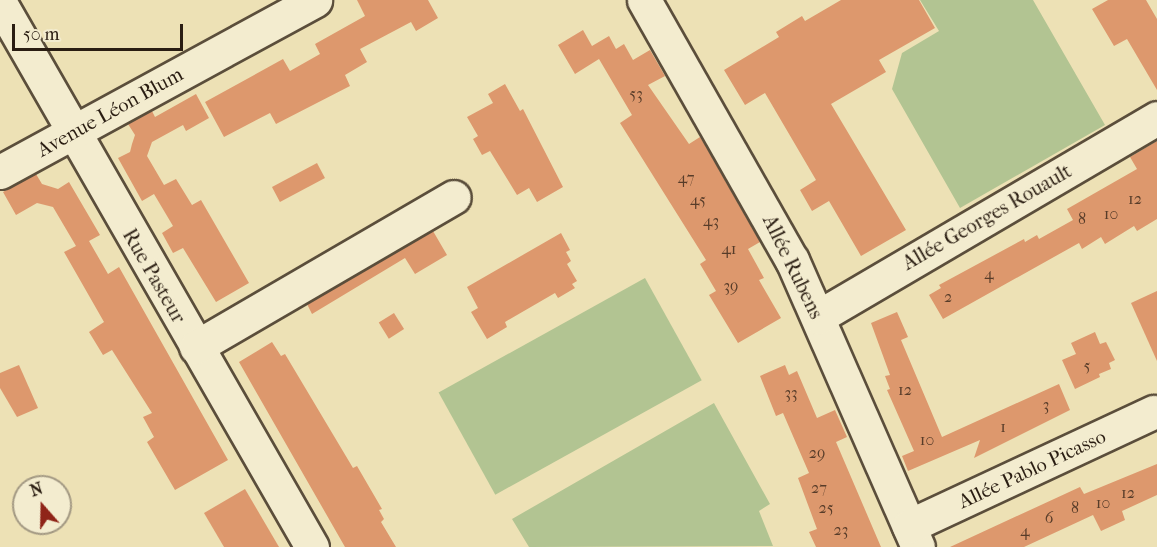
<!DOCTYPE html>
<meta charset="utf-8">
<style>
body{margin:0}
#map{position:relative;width:1157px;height:547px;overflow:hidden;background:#ede1b5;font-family:"IM FELL French Canon",serif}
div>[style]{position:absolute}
.green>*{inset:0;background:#b2c492;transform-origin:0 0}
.building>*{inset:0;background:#dd986d;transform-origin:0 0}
.roads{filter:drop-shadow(2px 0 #5b4e3b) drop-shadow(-2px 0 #5b4e3b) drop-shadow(0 2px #5b4e3b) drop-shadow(0 -2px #5b4e3b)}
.minor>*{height:33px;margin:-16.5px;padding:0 16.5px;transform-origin:16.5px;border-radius:16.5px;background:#f3eccf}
span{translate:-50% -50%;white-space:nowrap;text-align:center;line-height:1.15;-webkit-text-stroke:4.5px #f3eccf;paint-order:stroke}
.number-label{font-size:16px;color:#573c29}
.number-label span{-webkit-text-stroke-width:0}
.street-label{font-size:20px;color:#2a1d12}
.north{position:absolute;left:12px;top:475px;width:60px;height:60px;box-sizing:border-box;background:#f3eccf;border:2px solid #a39983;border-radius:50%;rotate:340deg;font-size:16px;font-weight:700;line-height:24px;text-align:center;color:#2a1d12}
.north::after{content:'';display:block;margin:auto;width:21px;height:27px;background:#8f2418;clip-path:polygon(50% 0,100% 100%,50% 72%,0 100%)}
.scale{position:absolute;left:12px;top:24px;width:171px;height:27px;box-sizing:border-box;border:3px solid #2a1d12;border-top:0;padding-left:8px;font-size:18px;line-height:21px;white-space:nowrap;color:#2a1d12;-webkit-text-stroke:4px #f3eccf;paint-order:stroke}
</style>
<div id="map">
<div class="green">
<div style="clip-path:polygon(920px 0,1033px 0,1105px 125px,960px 208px,892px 89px,902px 53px,939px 31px)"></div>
<div style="left:645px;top:278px;width:117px;height:236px;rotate:61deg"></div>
<div style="clip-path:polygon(714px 403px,770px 504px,759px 511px,773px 546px,529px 547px,512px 519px)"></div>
</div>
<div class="building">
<div style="clip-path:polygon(357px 0,428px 0,438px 18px,416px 31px,411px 22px,360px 49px,367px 62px,345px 75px,350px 86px,276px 124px,270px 113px,224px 137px,205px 102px,283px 59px,290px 71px,320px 54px,315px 44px,365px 16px)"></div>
<div style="clip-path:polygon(841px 0,919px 0,935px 28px,879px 60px,886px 72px,831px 104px,906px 230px,861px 256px,829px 201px,812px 211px,800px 190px,816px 180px,765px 93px,745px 105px,724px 70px,779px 37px,776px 32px,802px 16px,805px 21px)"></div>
<div style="clip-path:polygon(1108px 0,1146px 0,1157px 19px,1157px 90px,1127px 39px,1114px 46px,1092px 9px)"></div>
<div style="clip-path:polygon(583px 30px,592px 46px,609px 36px,616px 49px,624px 44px,633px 60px,650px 50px,665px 76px,648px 85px,689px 144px,700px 137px,705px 145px,760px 242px,748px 249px,764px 278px,759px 280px,781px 318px,738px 343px,709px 295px,716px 291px,700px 264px,706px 260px,620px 123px,632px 115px,599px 59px,575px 74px,558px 45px)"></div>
<div style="clip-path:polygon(505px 84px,520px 111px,523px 109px,563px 187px,537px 202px,529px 188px,517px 195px,490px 151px,482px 155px,473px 139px,478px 136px,467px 117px,493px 103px,488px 94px)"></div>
<div style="clip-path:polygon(196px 94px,209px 118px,186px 131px,183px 125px,152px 142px,147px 156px,164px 185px,176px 179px,192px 205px,201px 200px,249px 283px,216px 302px,183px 248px,173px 253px,162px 233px,173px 226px,154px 194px,142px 201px,118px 158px,130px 152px,132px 144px,135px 135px,128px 124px,152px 111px,155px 117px)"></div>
<div style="clip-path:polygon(1157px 141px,1157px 219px,1137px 231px,1134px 226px,1105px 244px,1101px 237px,1082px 249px,1079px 243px,943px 319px,929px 295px,941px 288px,939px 285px,1024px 239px,1025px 242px,1037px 235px,1039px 239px,1073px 220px,1067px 209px,1137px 169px,1130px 157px)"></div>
<div style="left:317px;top:163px;width:17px;height:51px;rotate:62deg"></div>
<div style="clip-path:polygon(36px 174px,42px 184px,58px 189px,69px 182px,100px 235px,89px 241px,108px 274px,119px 267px,228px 460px,175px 490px,147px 442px,154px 437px,143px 417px,152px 413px,112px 350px,103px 355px,89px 332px,104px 322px,64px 252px,76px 246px,53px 207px,37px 203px,16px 215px,3px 192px)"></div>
<div style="clip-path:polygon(433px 231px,447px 255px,415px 274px,405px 258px,312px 314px,307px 304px)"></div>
<div style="clip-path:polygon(561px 233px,570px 250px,566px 252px,571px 261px,567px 264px,577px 281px,572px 284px,575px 288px,558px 298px,555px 293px,505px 322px,507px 327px,487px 339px,471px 312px,478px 308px,467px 287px)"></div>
<div style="clip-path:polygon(1157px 291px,1157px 361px,1131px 303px)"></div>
<div style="clip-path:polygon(897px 312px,908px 337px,901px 340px,942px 437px,1059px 384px,1070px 410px,974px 458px,980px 440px,908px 471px,902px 456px,914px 451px,887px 390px,890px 389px,885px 376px,890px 375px,871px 323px)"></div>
<div style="left:394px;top:313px;width:19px;height:18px;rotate:58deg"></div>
<div style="clip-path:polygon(1095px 332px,1100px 344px,1106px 342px,1115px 360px,1109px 363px,1111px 369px,1099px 374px,1100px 377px,1075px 389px,1062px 360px,1076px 354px,1071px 343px)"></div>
<div style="clip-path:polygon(272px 342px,281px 356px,285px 354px,353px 468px,357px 466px,382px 509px,379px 510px,384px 519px,381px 522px,396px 547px,345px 547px,239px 362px)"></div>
<div style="clip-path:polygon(19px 365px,38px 408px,17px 417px,0 388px,0 373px)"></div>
<div style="clip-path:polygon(785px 365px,789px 375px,797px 371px,817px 418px,835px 410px,847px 437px,836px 442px,881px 547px,816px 547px,809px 532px,817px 529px,798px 478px,809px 473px,783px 413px,776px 416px,760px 376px)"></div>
<div style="clip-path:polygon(1157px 464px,1157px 495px,1122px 511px,1125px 520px,1101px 531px,1093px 515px,1024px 547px,950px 547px,1080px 487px,1084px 494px)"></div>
<div style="clip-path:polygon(245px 489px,279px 547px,224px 547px,204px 513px)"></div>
</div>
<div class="roads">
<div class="minor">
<div style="left:644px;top:0;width:299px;rotate:60.4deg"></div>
<div style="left:792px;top:260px;width:313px;rotate:66.3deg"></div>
<div style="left:0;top:3px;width:627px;rotate:60.16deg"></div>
<div style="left:0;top:172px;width:359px;rotate:-28.6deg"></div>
<div style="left:818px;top:317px;width:393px;rotate:-30.4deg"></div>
<div style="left:196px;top:347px;width:298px;rotate:-30.2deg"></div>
<div style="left:909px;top:526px;width:270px;rotate:-25deg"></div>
</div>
</div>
<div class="number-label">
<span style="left:636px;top:94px">53</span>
<span style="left:686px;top:178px">47</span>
<span style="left:1135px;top:199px">12</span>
<span style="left:698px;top:200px">45</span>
<span style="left:1111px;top:214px">10</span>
<span style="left:1082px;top:219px">8</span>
<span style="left:711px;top:221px">43</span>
<span style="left:729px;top:249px">41</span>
<span style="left:989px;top:274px">4</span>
<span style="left:731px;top:286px">39</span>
<span style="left:948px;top:297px">2</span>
<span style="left:1087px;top:366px">5</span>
<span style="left:905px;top:390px">12</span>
<span style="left:791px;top:393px">33</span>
<span style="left:1046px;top:405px">3</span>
<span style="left:1003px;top:427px">1</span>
<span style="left:927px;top:440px">10</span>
<span style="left:817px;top:453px">29</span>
<span style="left:819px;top:488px">27</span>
<span style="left:1128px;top:493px">12</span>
<span style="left:1103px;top:503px">10</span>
<span style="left:826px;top:508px">25</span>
<span style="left:1075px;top:508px">8</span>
<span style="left:1049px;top:518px">6</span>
<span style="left:841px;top:530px">23</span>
<span style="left:1025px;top:531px">4</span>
</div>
<div class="street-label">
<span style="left:110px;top:112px;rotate:-29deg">Avenue Léon Blum</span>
<span style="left:987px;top:217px;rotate:-30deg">Allée Georges Rouault</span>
<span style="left:793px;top:267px;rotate:64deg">Allée Rubens</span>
<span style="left:154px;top:276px;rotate:60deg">Rue Pasteur</span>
<span style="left:1032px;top:469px;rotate:-25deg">Allée Pablo Picasso</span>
</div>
<div class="north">N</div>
<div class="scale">50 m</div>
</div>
